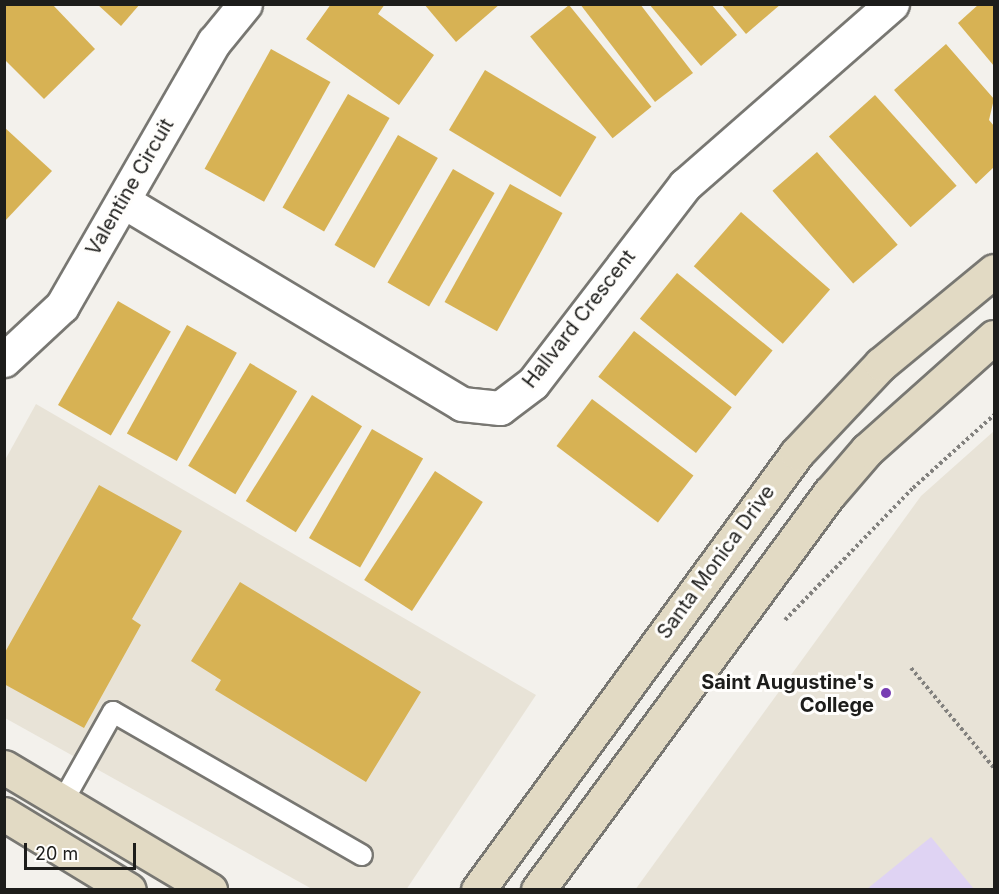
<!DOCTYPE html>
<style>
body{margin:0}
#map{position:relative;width:999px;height:894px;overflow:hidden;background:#f3f1ec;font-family:Inter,sans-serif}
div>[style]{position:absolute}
.built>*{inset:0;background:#e8e3d7}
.green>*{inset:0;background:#dfd3f3}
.building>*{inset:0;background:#d7b254;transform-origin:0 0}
.path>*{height:4px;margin-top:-2px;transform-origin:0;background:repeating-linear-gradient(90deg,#82817e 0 3px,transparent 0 6px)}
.roads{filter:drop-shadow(2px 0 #787772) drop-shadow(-2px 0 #787772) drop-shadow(0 2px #787772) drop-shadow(0 -2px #787772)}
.lane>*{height:20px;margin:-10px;padding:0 10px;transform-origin:10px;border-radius:10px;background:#fff}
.street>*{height:33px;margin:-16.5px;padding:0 16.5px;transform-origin:16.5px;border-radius:16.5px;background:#fff}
.secondary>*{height:33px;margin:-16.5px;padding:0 16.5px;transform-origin:16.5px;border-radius:16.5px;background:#e2dac4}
.dots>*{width:16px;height:16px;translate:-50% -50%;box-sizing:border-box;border:3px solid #fffefc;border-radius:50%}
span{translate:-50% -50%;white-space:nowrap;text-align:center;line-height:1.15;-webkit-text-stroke:6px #fffefc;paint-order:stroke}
.street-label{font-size:20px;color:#1d1d1b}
.poi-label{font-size:20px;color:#1d1d1b;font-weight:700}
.right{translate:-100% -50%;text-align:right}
.frame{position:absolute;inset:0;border:6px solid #1d1d1b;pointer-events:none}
.scale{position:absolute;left:24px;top:843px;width:112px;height:27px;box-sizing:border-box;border:3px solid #1d1d1b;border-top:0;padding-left:8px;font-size:18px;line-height:21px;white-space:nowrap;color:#1d1d1b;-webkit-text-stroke:4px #fffefc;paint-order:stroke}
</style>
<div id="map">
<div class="built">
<div style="clip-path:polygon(36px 404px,536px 695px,406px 890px,312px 889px,5px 718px,5px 460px)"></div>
<div style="clip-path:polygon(994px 431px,994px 889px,635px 890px,921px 496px)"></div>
</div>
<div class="green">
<div style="clip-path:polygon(931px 837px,974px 889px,867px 889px)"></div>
</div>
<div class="building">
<div style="clip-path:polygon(4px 4px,52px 4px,95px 49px,44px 99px,4px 59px)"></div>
<div style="clip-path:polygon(97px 4px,140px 4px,121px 26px)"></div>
<div style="clip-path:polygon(331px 4px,385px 4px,378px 14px,434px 55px,399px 105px,306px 39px)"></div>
<div style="clip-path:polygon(424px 4px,500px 4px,456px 42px)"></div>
<div style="clip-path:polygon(580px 4px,640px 4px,693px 73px,655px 102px)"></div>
<div style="clip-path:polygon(649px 4px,711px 4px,737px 35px,701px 66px)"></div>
<div style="clip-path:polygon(721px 4px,781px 4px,746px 34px)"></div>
<div style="clip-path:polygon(979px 4px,994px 4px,994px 66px,958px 23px)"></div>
<div style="left:569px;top:5px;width:131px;height:50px;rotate:51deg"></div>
<div style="clip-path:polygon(946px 44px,994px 99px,989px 120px,994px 126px,994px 167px,976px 184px,894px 90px)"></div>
<div style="left:271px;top:49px;width:68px;height:137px;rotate:29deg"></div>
<div style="left:485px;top:70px;width:130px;height:70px;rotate:31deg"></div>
<div style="left:348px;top:94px;width:48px;height:131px;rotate:30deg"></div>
<div style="left:875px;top:95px;width:122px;height:62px;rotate:48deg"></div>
<div style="clip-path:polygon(4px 127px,52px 171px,4px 222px)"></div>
<div style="left:398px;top:135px;width:46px;height:127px;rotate:30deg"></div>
<div style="left:817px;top:152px;width:123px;height:59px;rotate:49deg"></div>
<div style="left:453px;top:169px;width:48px;height:131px;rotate:30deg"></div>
<div style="left:510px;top:184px;width:60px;height:135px;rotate:29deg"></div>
<div style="left:741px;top:212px;width:118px;height:72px;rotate:41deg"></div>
<div style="left:677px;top:273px;width:123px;height:59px;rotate:39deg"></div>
<div style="left:118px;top:301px;width:61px;height:120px;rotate:30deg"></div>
<div style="left:187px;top:325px;width:57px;height:124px;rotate:29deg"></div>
<div style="left:634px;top:331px;width:124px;height:58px;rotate:38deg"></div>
<div style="left:250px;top:363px;width:55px;height:120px;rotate:31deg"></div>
<div style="left:312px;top:395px;width:59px;height:125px;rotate:32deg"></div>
<div style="left:592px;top:399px;width:127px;height:59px;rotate:37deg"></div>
<div style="left:372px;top:429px;width:59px;height:126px;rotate:30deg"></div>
<div style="left:435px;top:471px;width:57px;height:130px;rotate:33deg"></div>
<div style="clip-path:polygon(99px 485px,182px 531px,132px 619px,141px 625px,84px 728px,4px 684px,4px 654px)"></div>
<div style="clip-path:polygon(240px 582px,421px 692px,366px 782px,215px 690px,221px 680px,191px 661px)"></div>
</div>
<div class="path">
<div style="left:785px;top:620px;width:184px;rotate:-45.9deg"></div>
<div style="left:913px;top:488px;width:109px;rotate:-42deg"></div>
<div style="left:911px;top:668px;width:130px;rotate:50.3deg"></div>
</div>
<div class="roads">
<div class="lane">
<div style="left:63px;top:801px;width:102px;rotate:-60.7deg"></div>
<div style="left:113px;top:712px;width:287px;rotate:29.9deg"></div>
</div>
<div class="street">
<div style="left:123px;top:201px;width:395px;rotate:30.9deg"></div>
<div style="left:462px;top:404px;width:38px;rotate:6deg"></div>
<div style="left:500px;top:408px;width:41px;rotate:-37.1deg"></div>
<div style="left:533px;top:383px;width:250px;rotate:-52.5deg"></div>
<div style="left:685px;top:185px;width:275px;rotate:-41.2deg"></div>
<div style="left:4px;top:360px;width:79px;rotate:-43deg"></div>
<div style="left:62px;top:306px;width:305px;rotate:-60.1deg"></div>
<div style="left:214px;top:42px;width:49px;rotate:-50.8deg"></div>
</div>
<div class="secondary">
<div style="left:4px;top:767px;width:240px;rotate:30.8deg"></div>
<div style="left:4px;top:814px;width:146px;rotate:31.3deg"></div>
<div style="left:478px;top:890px;width:541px;rotate:-53.87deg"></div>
<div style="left:797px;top:453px;width:122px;rotate:-46.7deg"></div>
<div style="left:881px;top:364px;width:146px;rotate:-39.5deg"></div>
<div style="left:538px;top:890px;width:493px;rotate:-53.7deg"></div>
<div style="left:830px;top:493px;width:57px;rotate:-49.3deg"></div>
<div style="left:867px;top:450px;width:170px;rotate:-41.7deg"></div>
</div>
</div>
<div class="dots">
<div style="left:886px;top:693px;background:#783eb3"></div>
</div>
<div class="street-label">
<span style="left:130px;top:187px;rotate:-60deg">Valentine Circuit</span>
<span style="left:579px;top:319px;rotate:-52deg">Hallvard Crescent</span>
<span style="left:716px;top:562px;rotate:-54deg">Santa Monica Drive</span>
</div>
<div class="poi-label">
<span class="right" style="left:874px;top:694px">Saint Augustine's<br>College</span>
</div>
<div class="frame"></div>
<div class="scale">20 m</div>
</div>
